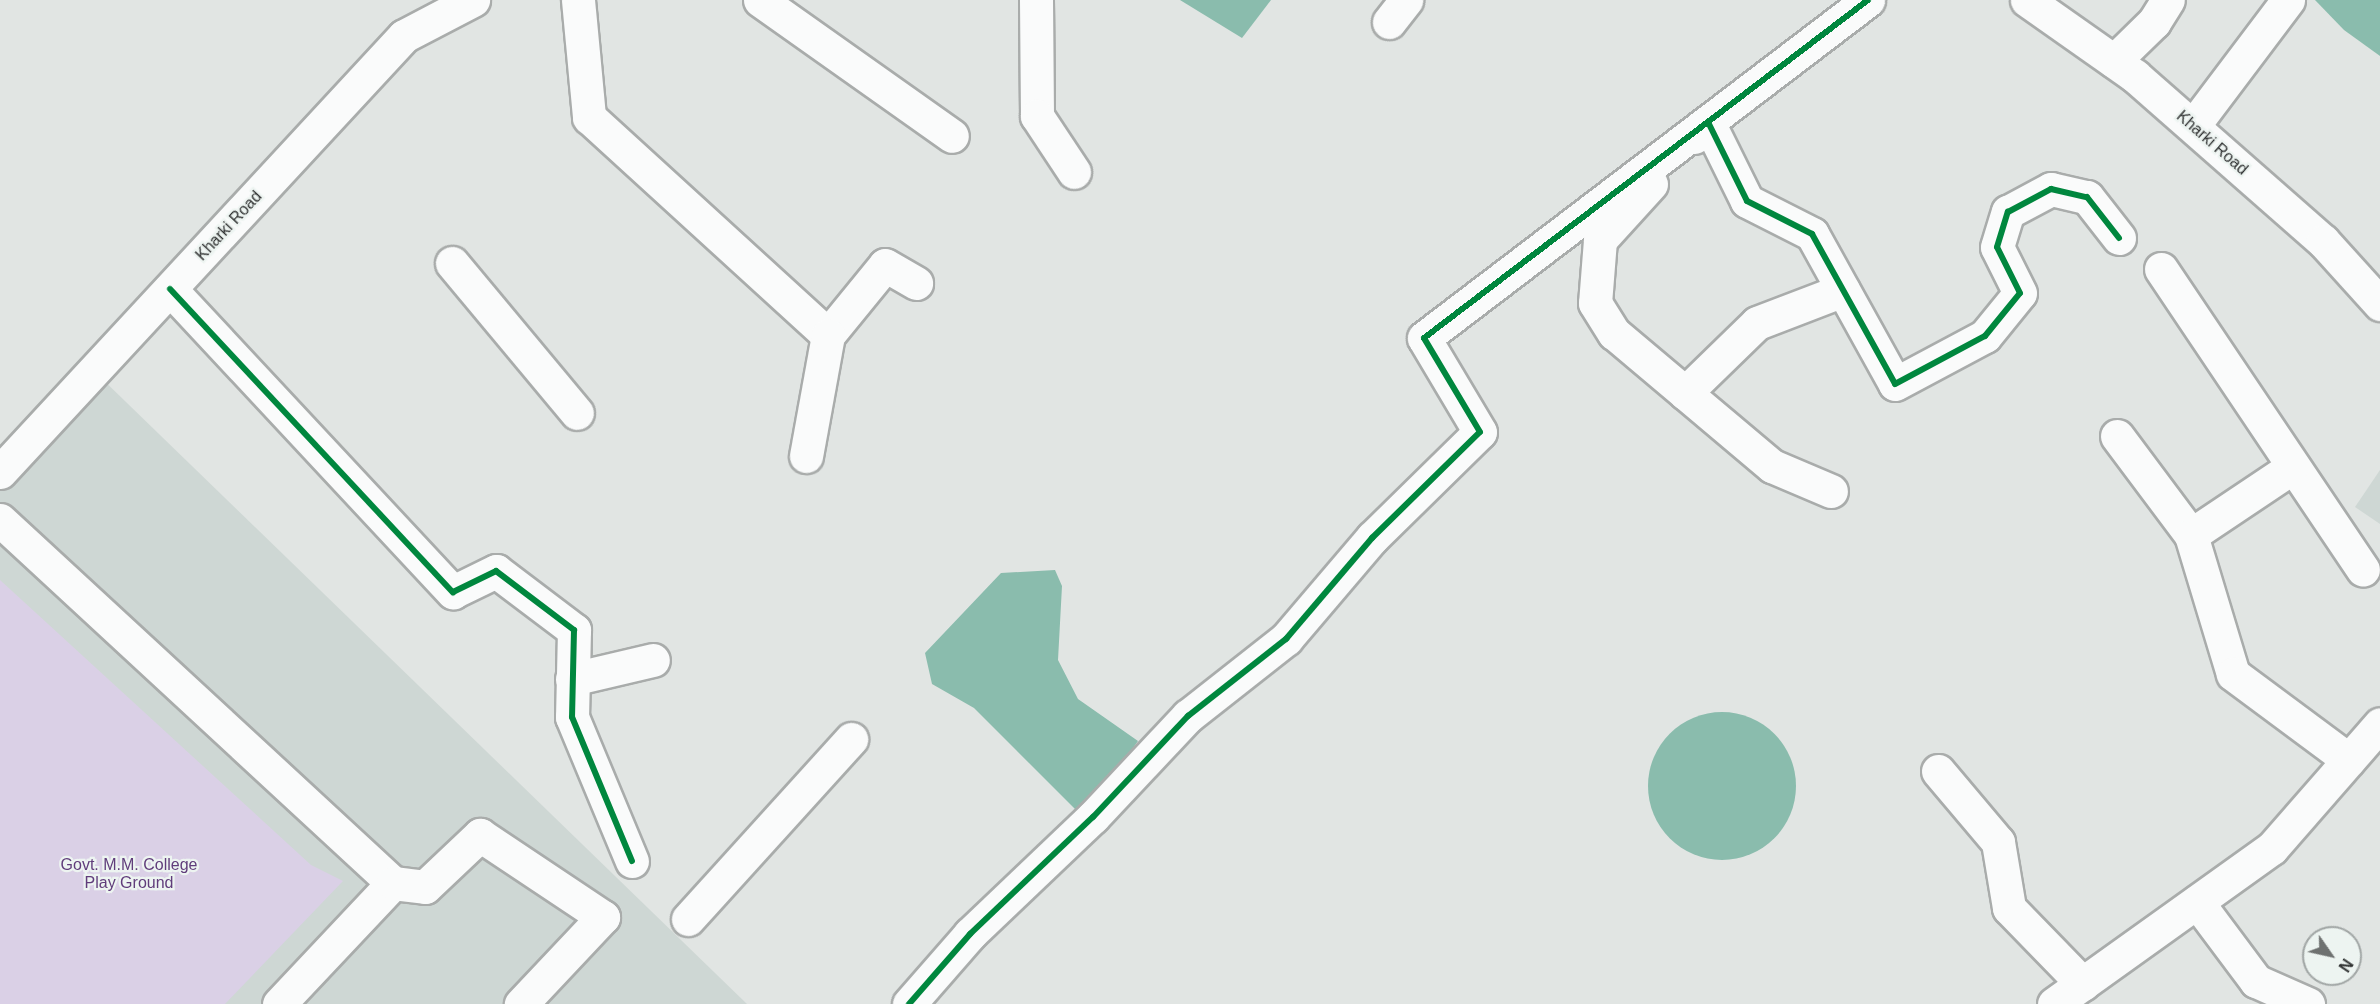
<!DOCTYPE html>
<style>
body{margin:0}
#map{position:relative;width:2380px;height:1004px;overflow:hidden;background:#e1e5e3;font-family:Arial,sans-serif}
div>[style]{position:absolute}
.built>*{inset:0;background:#ced7d4}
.green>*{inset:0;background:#dad0e6}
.water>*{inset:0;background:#8abcad}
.round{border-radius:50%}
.roads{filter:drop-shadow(2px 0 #a9acab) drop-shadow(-2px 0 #a9acab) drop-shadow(0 2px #a9acab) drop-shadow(0 -2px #a9acab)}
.street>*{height:33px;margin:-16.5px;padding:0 16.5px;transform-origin:16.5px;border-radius:16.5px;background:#fafbfb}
.cycleway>*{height:6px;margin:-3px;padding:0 3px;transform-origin:3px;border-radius:3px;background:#00873e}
span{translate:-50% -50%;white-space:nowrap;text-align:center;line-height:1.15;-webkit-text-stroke:4.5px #edf4f1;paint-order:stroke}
.street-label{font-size:16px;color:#303232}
.park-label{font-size:16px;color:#603d7b}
.north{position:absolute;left:2302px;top:926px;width:60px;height:60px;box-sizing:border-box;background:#edf4f1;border:2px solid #a1a6a5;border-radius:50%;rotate:124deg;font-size:16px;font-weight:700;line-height:24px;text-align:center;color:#303232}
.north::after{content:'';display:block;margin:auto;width:21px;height:27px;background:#6e7170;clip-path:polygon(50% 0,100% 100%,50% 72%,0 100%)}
</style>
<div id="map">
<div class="built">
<div style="clip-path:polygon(94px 371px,747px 1004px,0 1004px,0 472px)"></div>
<div style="clip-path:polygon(2380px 470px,2380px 524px,2355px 507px)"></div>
</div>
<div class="green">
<div style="clip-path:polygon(0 580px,311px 865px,343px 881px,225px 1004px,0 1004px)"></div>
</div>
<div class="water">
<div style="clip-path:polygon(1180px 0,1271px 0,1242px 38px)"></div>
<div style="clip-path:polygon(2315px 0,2380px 0,2380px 56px,2344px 30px)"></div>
<div style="clip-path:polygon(1055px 570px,1062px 586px,1058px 660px,1078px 699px,1138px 741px,1115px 774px,1077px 811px,974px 708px,932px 684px,925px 653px,1001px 573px)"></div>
<div class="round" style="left:1648px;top:712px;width:148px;height:148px"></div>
</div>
<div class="roads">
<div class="street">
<div style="left:578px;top:0;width:118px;rotate:84.6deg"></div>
<div style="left:589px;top:117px;width:323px;rotate:42.4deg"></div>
<div style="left:828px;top:335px;width:90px;rotate:-50.8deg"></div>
<div style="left:885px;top:265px;width:36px;rotate:30deg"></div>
<div style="left:760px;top:0;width:235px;rotate:35.3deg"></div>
<div style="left:1036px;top:0;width:116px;rotate:89.5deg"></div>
<div style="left:1037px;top:116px;width:67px;rotate:56.5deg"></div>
<div style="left:2027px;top:0;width:132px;rotate:35.1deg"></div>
<div style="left:2135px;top:76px;width:250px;rotate:41.3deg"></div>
<div style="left:2323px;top:241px;width:85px;rotate:47.9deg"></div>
<div style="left:1389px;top:22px;width:28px;rotate:-52deg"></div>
<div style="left:2114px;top:61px;width:56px;rotate:-44.3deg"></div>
<div style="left:2154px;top:22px;width:26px;rotate:-58deg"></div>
<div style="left:2193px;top:126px;width:158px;rotate:-53deg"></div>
<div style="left:1694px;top:137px;width:21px;rotate:-47deg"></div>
<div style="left:1708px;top:122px;width:88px;rotate:63.7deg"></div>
<div style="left:1747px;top:201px;width:73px;rotate:26.9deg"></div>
<div style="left:1812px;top:234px;width:171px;rotate:61deg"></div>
<div style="left:1895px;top:384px;width:102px;rotate:-28.1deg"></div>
<div style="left:1985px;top:336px;width:55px;rotate:-50.9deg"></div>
<div style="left:2020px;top:293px;width:51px;rotate:-116.6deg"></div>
<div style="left:1997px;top:247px;width:37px;rotate:-73deg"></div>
<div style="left:2008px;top:212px;width:49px;rotate:-28.1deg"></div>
<div style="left:2051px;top:189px;width:37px;rotate:13deg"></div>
<div style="left:2087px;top:197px;width:52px;rotate:52deg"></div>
<div style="left:1651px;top:184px;width:76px;rotate:132.3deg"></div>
<div style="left:1600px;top:240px;width:63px;rotate:94.5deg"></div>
<div style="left:1595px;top:303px;width:36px;rotate:58deg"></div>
<div style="left:1614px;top:333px;width:207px;rotate:40.1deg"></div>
<div style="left:1772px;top:466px;width:64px;rotate:23deg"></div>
<div style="left:452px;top:263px;width:195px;rotate:50.2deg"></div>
<div style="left:2161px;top:269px;width:362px;rotate:56.1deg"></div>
<div style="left:170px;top:289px;width:415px;rotate:47deg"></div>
<div style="left:453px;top:592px;width:48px;rotate:-26deg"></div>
<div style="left:496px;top:571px;width:98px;rotate:37.1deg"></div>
<div style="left:574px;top:630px;width:87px;rotate:91.3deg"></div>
<div style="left:572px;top:717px;width:156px;rotate:67.4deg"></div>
<div style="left:1685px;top:393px;width:100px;rotate:-44.2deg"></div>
<div style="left:1757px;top:323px;width:92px;rotate:-21deg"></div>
<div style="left:2117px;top:436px;width:124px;rotate:53.2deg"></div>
<div style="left:2191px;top:535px;width:145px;rotate:73.2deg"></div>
<div style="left:2233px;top:674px;width:144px;rotate:36.6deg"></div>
<div style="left:806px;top:456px;width:123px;rotate:-79.7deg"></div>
<div style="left:0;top:472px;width:594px;rotate:-47.18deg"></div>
<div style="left:404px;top:36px;width:78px;rotate:-27.6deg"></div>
<div style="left:0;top:520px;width:535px;rotate:42.73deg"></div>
<div style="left:2191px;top:535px;width:120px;rotate:-33.8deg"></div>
<div style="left:572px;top:679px;width:83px;rotate:-13.2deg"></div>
<div style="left:1938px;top:771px;width:93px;rotate:49.8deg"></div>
<div style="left:1998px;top:842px;width:67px;rotate:80.5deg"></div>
<div style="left:2009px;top:908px;width:106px;rotate:45.8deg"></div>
<div style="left:2197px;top:902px;width:99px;rotate:53.2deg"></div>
<div style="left:2256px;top:981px;width:57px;rotate:23.9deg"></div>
<div style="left:688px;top:919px;width:243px;rotate:-47.8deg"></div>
<div style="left:279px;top:1004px;width:166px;rotate:-46.7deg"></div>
<div style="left:393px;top:883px;width:32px;rotate:7deg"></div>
<div style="left:425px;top:887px;width:76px;rotate:-43.4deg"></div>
<div style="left:480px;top:835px;width:148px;rotate:33.7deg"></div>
<div style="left:603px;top:917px;width:120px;rotate:133.3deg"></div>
<div style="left:909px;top:1004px;width:93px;rotate:-48.9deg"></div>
<div style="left:970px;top:934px;width:170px;rotate:-43.6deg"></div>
<div style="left:1093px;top:817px;width:139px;rotate:-46.8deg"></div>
<div style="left:1188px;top:716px;width:125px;rotate:-38.2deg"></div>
<div style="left:1286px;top:639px;width:133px;rotate:-49.6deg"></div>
<div style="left:1372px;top:538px;width:151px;rotate:-44.5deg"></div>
<div style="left:1480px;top:432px;width:109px;rotate:-120.8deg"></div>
<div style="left:1424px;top:338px;width:558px;rotate:-37.28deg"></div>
<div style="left:2054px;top:1004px;width:268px;rotate:-35.6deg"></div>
<div style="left:2272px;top:848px;width:164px;rotate:-48.9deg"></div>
</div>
</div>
<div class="cycleway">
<div style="left:1708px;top:122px;width:88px;rotate:63.7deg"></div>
<div style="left:1747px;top:201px;width:73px;rotate:26.9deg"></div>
<div style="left:1812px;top:234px;width:171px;rotate:61deg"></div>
<div style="left:1895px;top:384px;width:102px;rotate:-28.1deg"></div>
<div style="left:1985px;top:336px;width:55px;rotate:-50.9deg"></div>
<div style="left:2020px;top:293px;width:51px;rotate:-116.6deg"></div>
<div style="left:1997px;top:247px;width:37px;rotate:-73deg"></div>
<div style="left:2008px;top:212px;width:49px;rotate:-28.1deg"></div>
<div style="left:2051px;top:189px;width:37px;rotate:13deg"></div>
<div style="left:2087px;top:197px;width:52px;rotate:52deg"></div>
<div style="left:170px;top:289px;width:415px;rotate:47deg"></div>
<div style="left:453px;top:592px;width:48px;rotate:-26deg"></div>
<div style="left:496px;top:571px;width:98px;rotate:37.1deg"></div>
<div style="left:574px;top:630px;width:87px;rotate:91.3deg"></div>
<div style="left:572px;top:717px;width:156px;rotate:67.4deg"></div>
<div style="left:909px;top:1004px;width:93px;rotate:-48.9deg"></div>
<div style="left:970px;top:934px;width:170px;rotate:-43.6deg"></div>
<div style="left:1093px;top:817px;width:139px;rotate:-46.8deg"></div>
<div style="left:1188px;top:716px;width:125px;rotate:-38.2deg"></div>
<div style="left:1286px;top:639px;width:133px;rotate:-49.6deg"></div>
<div style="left:1372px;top:538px;width:151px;rotate:-44.5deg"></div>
<div style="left:1480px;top:432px;width:109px;rotate:-120.8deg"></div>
<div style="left:1424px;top:338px;width:558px;rotate:-37.28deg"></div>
</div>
<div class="street-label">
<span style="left:2212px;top:143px;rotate:41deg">Kharki Road</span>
<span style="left:229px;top:226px;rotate:-47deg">Kharki Road</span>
</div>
<div class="park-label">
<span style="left:129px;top:874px">Govt. M.M. College<br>Play Ground</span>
</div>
<div class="north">N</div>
</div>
